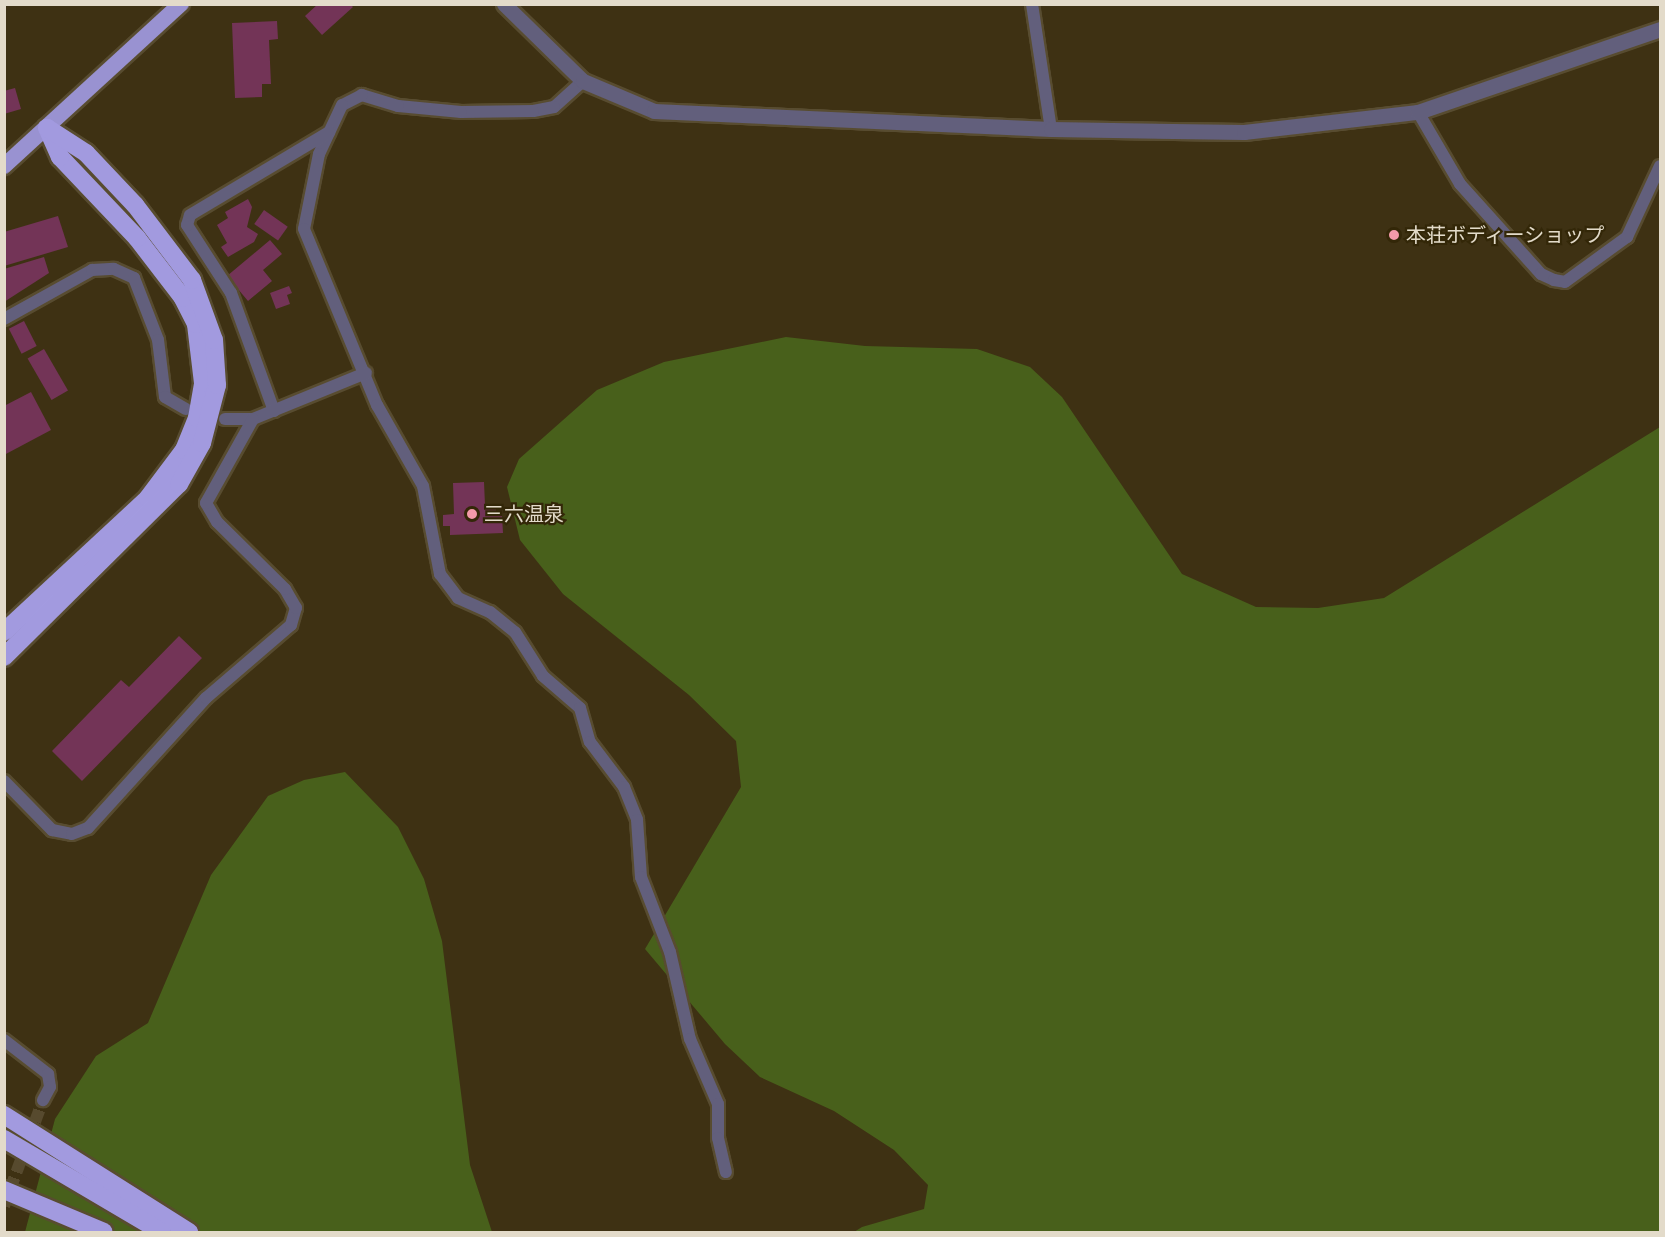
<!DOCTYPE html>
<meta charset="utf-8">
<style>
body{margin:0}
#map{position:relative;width:1665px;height:1237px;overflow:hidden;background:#3e3113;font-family:"Fira Sans Condensed","Noto Sans JP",sans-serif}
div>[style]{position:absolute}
.green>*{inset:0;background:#48601b}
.building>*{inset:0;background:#733457;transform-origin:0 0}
.minor-tunnel>*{height:12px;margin-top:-6px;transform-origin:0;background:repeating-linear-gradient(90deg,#574a2e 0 12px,transparent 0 18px)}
.roads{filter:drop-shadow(2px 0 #584c30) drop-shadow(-2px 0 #584c30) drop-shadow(0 2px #584c30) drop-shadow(0 -2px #584c30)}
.minor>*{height:12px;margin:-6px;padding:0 6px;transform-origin:6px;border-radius:6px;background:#625f7c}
.tertiary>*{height:15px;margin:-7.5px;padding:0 7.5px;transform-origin:7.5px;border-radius:7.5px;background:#625f7c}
.trunk>*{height:16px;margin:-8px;padding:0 8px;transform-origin:8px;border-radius:8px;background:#9992d1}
.motorway>*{height:18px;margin:-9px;padding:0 9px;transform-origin:9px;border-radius:9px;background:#a29adf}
.dots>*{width:16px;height:16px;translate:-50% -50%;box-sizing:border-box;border:3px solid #332708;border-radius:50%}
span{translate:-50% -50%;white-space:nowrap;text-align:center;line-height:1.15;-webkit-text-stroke:4.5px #332708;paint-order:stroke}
.poi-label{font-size:20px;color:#e3dbca}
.left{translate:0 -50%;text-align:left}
.frame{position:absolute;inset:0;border:6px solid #e3dbca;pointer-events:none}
</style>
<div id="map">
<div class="green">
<div style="clip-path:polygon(786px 337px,865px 346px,977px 349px,1030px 367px,1062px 397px,1182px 574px,1256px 607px,1318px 608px,1384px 598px,1660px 427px,1660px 1232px,854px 1232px,862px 1227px,924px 1209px,928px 1185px,894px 1150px,834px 1111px,760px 1077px,725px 1044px,645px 949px,741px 787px,736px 741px,689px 695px,563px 594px,520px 540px,507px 487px,519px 459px,597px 390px,664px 362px)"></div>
<div style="clip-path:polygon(345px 772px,398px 827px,424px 879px,442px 941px,470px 1165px,492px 1232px,25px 1232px,55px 1119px,96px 1056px,148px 1023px,211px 875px,268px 796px,304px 780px)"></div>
</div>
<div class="building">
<div style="clip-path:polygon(318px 4px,350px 4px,353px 7px,322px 35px,305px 16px)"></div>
<div style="clip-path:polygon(277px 21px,278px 39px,269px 40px,271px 84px,262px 84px,262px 97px,235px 98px,232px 23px)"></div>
<div style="clip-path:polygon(15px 88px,21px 109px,4px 114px,4px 91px)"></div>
<div style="clip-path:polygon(248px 199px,252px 207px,247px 227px,258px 234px,254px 242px,228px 257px,221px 247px,227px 243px,217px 225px,228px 218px,225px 212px)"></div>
<div style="left:264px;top:210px;width:29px;height:17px;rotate:35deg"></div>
<div style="clip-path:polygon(58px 216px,68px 247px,4px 266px,4px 232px)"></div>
<div style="clip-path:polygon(270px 240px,282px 254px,263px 270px,272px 281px,248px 301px,227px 276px)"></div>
<div style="clip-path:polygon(44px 257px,49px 273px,4px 302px,4px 269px)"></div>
<div style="clip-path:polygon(289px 286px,292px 293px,287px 295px,290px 304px,276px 309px,270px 293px)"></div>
<div style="left:24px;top:321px;width:28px;height:17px;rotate:63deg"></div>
<div style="left:44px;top:349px;width:48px;height:19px;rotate:60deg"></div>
<div style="clip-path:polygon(31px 392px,51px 430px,4px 455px,4px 406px)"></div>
<div style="clip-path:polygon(484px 482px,485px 505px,496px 504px,496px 516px,502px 516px,503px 533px,450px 535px,450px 526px,443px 526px,443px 515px,454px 514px,453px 483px)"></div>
<div style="clip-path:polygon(179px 636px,202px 658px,82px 781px,52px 751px,121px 680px,129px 687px)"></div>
</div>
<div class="minor-tunnel">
<div style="left:4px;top:1206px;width:113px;rotate:-69.8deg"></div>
</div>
<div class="roads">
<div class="minor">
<div style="left:1032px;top:4px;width:126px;rotate:81.4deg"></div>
<div style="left:583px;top:81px;width:39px;rotate:138deg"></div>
<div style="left:554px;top:107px;width:21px;rotate:169deg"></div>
<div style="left:533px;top:111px;width:72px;rotate:179.2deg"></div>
<div style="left:461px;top:112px;width:63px;rotate:-174.6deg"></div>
<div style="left:398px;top:106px;width:38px;rotate:-163deg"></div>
<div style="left:362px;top:95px;width:22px;rotate:153deg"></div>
<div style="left:342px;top:105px;width:54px;rotate:115.1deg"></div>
<div style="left:319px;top:154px;width:76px;rotate:101.3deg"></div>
<div style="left:304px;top:229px;width:191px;rotate:67.5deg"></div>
<div style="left:377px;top:405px;width:93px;rotate:60.4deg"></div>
<div style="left:423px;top:486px;width:90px;rotate:79.1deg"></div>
<div style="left:440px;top:574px;width:30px;rotate:53deg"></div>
<div style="left:458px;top:598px;width:35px;rotate:24deg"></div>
<div style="left:490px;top:612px;width:32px;rotate:39deg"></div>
<div style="left:515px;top:632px;width:52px;rotate:57.5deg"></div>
<div style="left:543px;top:676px;width:49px;rotate:40.9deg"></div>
<div style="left:580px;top:708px;width:35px;rotate:74deg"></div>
<div style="left:590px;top:742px;width:56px;rotate:52.9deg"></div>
<div style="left:624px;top:787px;width:35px;rotate:68deg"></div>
<div style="left:637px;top:820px;width:57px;rotate:86deg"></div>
<div style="left:641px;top:877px;width:80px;rotate:68.9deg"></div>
<div style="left:670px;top:952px;width:89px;rotate:77.1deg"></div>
<div style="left:690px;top:1039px;width:71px;rotate:66.7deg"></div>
<div style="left:718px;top:1104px;width:34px;rotate:90deg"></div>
<div style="left:718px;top:1138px;width:35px;rotate:77deg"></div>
<div style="left:1418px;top:112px;width:83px;rotate:59.7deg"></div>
<div style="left:1460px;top:184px;width:121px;rotate:48deg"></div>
<div style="left:1541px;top:274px;width:14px;rotate:25deg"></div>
<div style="left:1554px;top:280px;width:11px;rotate:10deg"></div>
<div style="left:1565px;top:282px;width:77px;rotate:-36deg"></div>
<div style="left:1627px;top:237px;width:78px;rotate:-65.1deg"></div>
<div style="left:4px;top:319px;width:101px;rotate:-29.1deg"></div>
<div style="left:92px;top:270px;width:22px;rotate:-3deg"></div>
<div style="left:114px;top:269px;width:22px;rotate:24deg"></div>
<div style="left:134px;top:278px;width:66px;rotate:68.8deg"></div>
<div style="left:158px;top:340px;width:57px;rotate:83deg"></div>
<div style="left:165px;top:397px;width:24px;rotate:30deg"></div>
<div style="left:274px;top:411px;width:126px;rotate:-110deg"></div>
<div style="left:231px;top:293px;width:81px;rotate:-122.9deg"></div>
<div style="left:187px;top:225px;width:10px;rotate:-73deg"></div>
<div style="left:190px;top:215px;width:162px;rotate:-30.8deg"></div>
<div style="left:225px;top:419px;width:28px"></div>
<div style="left:253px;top:419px;width:122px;rotate:-22.2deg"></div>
<div style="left:4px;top:781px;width:69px;rotate:45.6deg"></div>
<div style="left:52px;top:830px;width:20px;rotate:11deg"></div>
<div style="left:72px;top:834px;width:17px;rotate:-21deg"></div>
<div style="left:88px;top:828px;width:176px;rotate:-47.8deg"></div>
<div style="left:206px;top:698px;width:112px;rotate:-40.7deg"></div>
<div style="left:291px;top:625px;width:18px;rotate:-74deg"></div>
<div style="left:296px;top:608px;width:22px;rotate:-120deg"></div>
<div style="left:285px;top:589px;width:95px;rotate:-135.4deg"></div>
<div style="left:217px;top:522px;width:22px;rotate:-120deg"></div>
<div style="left:206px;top:503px;width:96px;rotate:-60.8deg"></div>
<div style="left:4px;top:1040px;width:56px;rotate:37.7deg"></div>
<div style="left:48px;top:1074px;width:13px;rotate:81deg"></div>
<div style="left:50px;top:1087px;width:15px;rotate:118deg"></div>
</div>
<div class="tertiary">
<div style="left:504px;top:4px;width:110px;rotate:44.3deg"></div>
<div style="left:583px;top:81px;width:77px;rotate:22.9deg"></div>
<div style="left:654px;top:111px;width:397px;rotate:2.6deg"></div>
<div style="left:1051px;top:129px;width:193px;rotate:0.9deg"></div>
<div style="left:1244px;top:132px;width:175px;rotate:-6.6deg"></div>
<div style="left:1418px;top:112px;width:256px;rotate:-18.9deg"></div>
</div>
<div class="trunk">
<div style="left:4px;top:166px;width:240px;rotate:-42.5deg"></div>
</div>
<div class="motorway">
<div style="left:4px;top:632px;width:197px;rotate:-42.9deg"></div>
<div style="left:148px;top:498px;width:60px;rotate:-53.1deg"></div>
<div style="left:184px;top:450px;width:35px;rotate:-68deg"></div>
<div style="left:197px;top:418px;width:36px;rotate:-80deg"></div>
<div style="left:203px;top:383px;width:59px;rotate:-96.8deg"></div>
<div style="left:196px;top:324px;width:29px;rotate:-117deg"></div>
<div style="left:183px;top:298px;width:76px;rotate:-127.5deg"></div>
<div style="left:137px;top:238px;width:112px;rotate:-133.5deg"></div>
<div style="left:60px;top:157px;width:32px;rotate:-114deg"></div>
<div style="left:4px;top:657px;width:246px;rotate:-44.7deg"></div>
<div style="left:179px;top:484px;width:47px;rotate:-60.7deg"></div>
<div style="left:202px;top:443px;width:60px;rotate:-75.5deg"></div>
<div style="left:217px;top:385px;width:45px;rotate:-93.8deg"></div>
<div style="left:214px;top:340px;width:64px;rotate:-110.1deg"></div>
<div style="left:192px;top:280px;width:94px;rotate:-127.2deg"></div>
<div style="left:135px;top:205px;width:71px;rotate:-133.3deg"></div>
<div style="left:86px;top:153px;width:46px;rotate:-147.3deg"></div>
<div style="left:4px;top:1115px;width:219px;rotate:32.3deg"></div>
<div style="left:4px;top:1139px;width:183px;rotate:30.5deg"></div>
<div style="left:4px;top:1190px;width:108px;rotate:22.8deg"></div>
</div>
</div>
<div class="dots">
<div style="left:1394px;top:235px;background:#f39aa9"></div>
<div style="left:472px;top:514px;background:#f39aa9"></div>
</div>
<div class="poi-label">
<span class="left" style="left:1406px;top:235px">本荘ボディーショップ</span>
<span class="left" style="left:484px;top:514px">三六温泉</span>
</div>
<div class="frame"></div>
</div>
